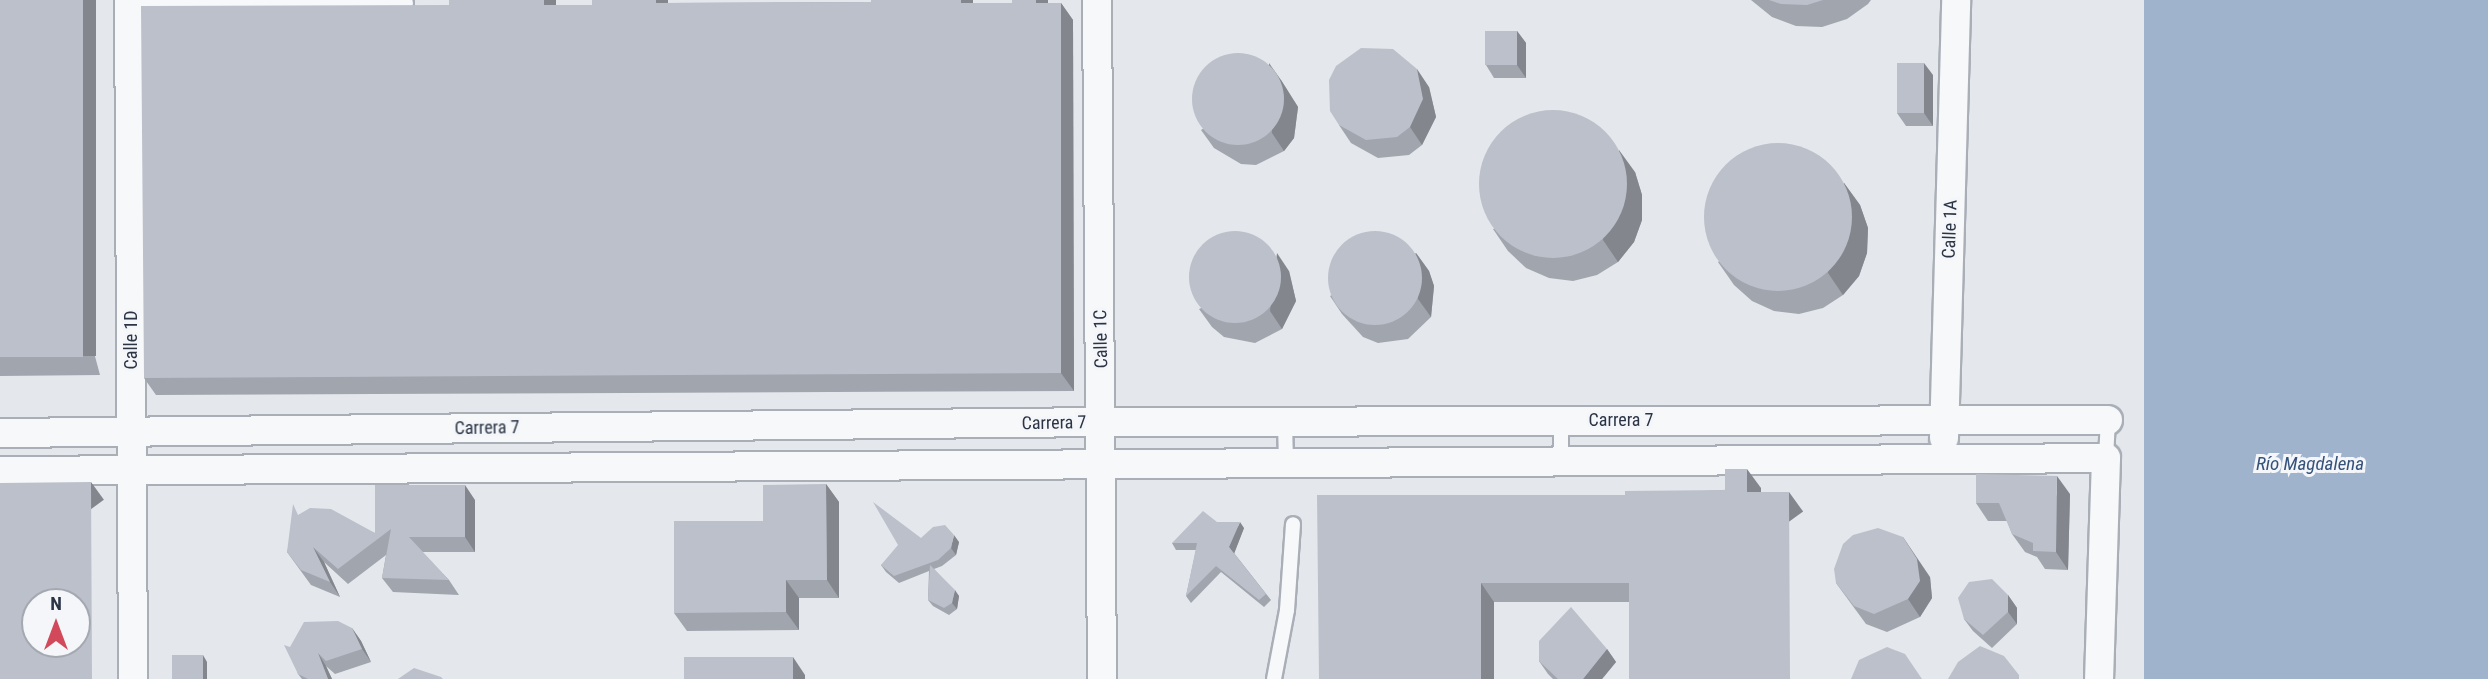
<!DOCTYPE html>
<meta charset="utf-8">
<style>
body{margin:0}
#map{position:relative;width:2488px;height:679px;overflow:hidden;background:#e4e7ec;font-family:"Roboto Condensed",sans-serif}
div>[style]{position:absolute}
.water>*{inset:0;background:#9fb4cc;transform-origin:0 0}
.roads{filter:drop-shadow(2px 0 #a9aeb7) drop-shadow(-2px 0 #a9aeb7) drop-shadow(0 2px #a9aeb7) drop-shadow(0 -2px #a9aeb7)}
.service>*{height:14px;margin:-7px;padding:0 7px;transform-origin:7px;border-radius:7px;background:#f7f8fa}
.minor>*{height:28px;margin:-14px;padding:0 14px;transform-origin:14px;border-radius:14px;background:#f7f8fa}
.wall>*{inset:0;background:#a1a5ae}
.shaded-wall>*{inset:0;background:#83868d;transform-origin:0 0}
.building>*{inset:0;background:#bbc0ca;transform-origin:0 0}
.round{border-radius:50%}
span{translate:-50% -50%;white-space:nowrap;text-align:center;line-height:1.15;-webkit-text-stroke:6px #f4f6f9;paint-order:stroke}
.street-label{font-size:18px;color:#2b3445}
.water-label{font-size:19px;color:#34527a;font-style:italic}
.north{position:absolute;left:21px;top:588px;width:70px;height:70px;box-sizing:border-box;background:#f4f6f9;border:2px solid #a4a8b1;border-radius:50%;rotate:0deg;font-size:19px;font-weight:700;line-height:28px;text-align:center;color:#2b3445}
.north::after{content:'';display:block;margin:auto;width:24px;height:32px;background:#d1495b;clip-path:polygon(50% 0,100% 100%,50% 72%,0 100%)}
</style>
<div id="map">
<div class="water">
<div style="left:2144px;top:0;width:344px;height:679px"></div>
</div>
<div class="roads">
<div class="service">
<div style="left:129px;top:5px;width:277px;rotate:-0.4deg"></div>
<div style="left:1285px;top:422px;width:41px;rotate:88.6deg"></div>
<div style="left:2106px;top:458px;width:38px;rotate:-87deg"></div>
<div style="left:1561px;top:461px;width:41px;rotate:-90deg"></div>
<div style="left:1274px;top:679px;width:70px;rotate:-79.3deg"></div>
<div style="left:1287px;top:610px;width:86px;rotate:-86deg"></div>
</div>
<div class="minor">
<div style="left:129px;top:0;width:679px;rotate:89.66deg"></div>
<div style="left:1097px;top:0;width:679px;rotate:89.58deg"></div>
<div style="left:0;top:433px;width:1103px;rotate:-0.57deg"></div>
<div style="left:1103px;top:422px;width:1005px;rotate:-0.11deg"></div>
<div style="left:1944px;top:438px;width:438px;rotate:-88.4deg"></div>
<div style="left:0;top:471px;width:2106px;rotate:-0.35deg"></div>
<div style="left:2106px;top:458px;width:221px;rotate:91.8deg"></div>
</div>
</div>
<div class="wall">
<div style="clip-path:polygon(0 0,100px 375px,0 376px)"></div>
<div style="clip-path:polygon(556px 0,556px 5px,592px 5px,592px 0,668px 0,668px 3px,871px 2px,973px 0,973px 3px,1012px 3px,1012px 0,1048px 0,1048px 3px,1061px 3px,1073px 20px,1074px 391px,156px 395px,144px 378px,449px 5px)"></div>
<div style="clip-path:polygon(1751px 0,1871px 0,1868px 4px,1847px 19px,1822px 27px,1796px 26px,1772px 17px)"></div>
<div style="clip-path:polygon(1517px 31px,1526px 43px,1526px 78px,1494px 78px,1486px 65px)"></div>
<div style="clip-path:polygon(1933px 75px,1933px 126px,1906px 126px,1897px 113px)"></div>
<div style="clip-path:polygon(1281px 80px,1298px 107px,1294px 138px,1284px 151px,1256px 165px,1241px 164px,1214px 148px,1201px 130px)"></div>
<div style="clip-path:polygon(1429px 87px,1436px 117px,1422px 145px,1409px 155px,1378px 158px,1351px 143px,1339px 125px)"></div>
<div style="clip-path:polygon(1635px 172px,1642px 195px,1642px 220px,1634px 242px,1618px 262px,1597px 275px,1573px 281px,1549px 278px,1526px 268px,1508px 251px,1493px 229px)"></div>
<div style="clip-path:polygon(1844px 183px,1860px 205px,1868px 228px,1867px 253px,1859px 276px,1843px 295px,1823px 308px,1799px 314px,1774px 311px,1752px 301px,1734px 285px,1718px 262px)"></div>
<div style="clip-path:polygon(1416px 253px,1429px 271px,1434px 286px,1431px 317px,1408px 339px,1378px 343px,1363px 337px,1342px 314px,1330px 296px)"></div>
<div style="clip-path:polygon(1289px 271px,1296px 301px,1282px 329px,1255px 343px,1224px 337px,1212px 327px,1199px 309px)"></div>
<div style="clip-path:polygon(826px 484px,839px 502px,839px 598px,799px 598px,799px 630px,687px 631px,674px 613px,763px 521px)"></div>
<div style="clip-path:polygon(1761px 488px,1761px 492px,1803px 511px,1629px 602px,1494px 602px,1494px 679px,1319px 679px,1625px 495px)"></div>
<div style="clip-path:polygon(2070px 494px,2068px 570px,2045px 569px,2037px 557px,2025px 552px,2012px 534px,2007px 521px,1988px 521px,1976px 503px)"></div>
<div style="clip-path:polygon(475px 500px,475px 552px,422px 552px,449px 580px,459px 595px,393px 592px,382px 578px,386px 555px,348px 584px,324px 562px,340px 597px,311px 585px,287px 552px,300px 514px,375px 533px)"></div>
<div style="clip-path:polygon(1217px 522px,1244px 528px,1234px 553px,1271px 600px,1264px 607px,1221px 572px,1191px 603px,1186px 596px,1196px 550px,1176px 550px,1172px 543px)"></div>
<div style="clip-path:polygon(921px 538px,959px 542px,956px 555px,942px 566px,934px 569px,959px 596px,957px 609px,949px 615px,933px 606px,928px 600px,929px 571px,899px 583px,886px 572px,881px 565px)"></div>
<div style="clip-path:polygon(1930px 577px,1932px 598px,1920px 617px,1887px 632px,1866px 624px,1836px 583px)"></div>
<div style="clip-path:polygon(2008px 595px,2017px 608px,2017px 624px,1992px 648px,1973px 631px,1964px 619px)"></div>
<div style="clip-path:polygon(352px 628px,361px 641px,371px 662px,335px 674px,326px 666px,332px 679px,302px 679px,298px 674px,290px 647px)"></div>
<div style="clip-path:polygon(1607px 649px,1616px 662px,1602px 679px,1553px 679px,1548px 674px,1539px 661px)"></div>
</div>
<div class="shaded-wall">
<div style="left:83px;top:0;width:13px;height:356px"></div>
<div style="clip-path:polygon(544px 0,556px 0,556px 23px,544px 5px)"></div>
<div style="clip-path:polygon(656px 0,668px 0,668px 21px,656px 3px)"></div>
<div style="clip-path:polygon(961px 0,973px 0,973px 21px,961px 3px)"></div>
<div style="clip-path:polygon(1036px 0,1048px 0,1048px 20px,1036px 3px)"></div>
<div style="clip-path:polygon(1061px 3px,1073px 20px,1074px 391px,1061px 373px)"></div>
<div style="clip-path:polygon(1517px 31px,1526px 43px,1526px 78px,1517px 65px)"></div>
<div style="clip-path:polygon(1269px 63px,1281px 80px,1298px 107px,1294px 138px,1284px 151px,1272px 133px)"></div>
<div style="clip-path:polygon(1924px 63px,1933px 75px,1933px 126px,1924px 113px)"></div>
<div style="clip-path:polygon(1417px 69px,1429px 87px,1436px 117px,1422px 145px,1410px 127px)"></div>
<div style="clip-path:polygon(1619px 150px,1635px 172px,1642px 195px,1642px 220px,1634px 242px,1618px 262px,1603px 240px)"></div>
<div style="clip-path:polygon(1844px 183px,1860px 205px,1868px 228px,1867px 253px,1859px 276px,1843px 295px,1828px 273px)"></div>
<div style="clip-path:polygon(1277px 253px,1289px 271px,1296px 301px,1282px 329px,1270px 311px)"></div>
<div style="clip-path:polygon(1416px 253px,1429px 271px,1434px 286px,1431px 317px,1418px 299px)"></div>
<div style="clip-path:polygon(1747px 469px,1761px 488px,1761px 511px,1747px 492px)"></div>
<div style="clip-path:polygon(2057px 476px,2070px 494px,2068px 570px,2056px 552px)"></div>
<div style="left:91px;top:482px;width:22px;height:197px;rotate:54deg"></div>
<div style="clip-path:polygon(826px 484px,839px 502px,839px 598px,827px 580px)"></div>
<div style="clip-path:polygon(465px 485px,475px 500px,475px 552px,465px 537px)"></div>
<div style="left:1789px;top:492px;width:24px;height:187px;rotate:54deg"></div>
<div style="clip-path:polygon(1240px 522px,1244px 528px,1234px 554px,1229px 547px)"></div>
<div style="clip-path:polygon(954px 535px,959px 542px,956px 555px,951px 548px)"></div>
<div style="clip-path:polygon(1903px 537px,1930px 577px,1932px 598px,1920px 617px,1908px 599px)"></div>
<div style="clip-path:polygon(313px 547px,324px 562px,340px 597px,330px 582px)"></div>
<div style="clip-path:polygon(786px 580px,799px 598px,799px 630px,786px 612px)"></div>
<div style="clip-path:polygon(1481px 583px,1494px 602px,1494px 679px,1481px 679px)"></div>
<div style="clip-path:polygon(955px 590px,959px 596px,957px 609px,952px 603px)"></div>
<div style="clip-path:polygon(2008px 595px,2017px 608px,2017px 624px,2008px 612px)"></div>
<div style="clip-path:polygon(352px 628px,361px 641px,371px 662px,362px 649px)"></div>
<div style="clip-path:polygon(1607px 649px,1616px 662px,1602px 679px,1583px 679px)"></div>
<div style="clip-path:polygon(318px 653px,326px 666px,332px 679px,328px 679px)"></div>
<div style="clip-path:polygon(203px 655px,207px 662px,207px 679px,203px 679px)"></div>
<div style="clip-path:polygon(793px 657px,805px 675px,805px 679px,793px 679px)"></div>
</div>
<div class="building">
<div style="left:0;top:0;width:83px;height:357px"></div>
<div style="clip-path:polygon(449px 0,544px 0,544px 5px,592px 5px,592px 0,656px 0,656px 3px,871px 2px,871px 0,961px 0,961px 3px,1012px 3px,1012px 0,1036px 0,1036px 3px,1061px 3px,1061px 373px,144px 378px,141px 6px,449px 5px)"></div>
<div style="clip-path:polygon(1769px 0,1823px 0,1807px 5px,1781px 4px)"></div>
<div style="left:1485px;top:31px;width:32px;height:34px"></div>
<div style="clip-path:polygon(1361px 48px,1393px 49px,1417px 69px,1423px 99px,1410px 127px,1397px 137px,1366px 140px,1339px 125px,1330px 111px,1329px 80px,1336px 66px)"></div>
<div class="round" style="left:1192px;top:53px;width:92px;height:92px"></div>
<div style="left:1897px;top:63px;width:27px;height:50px"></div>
<div class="round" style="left:1479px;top:110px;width:148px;height:148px"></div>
<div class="round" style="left:1704px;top:143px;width:148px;height:148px"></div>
<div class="round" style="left:1189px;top:231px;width:92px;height:92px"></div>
<div class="round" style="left:1328px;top:231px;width:94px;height:94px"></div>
<div style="clip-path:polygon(1725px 469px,1747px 469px,1747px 492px,1789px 492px,1790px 679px,1629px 679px,1629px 583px,1481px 583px,1481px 679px,1319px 679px,1317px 495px,1625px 495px,1625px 491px,1725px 490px)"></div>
<div style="clip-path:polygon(1976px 474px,2057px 476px,2056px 552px,2033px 551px,2033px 543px,2012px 534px,1999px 503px,1976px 503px)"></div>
<div style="clip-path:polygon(evenodd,91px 482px,92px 679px,0 679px,0 483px,91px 482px,35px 602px,77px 602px,77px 644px,35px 644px,35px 602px)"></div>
<div style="clip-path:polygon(826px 484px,827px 580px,786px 580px,786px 612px,674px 613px,674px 521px,763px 521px,763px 485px)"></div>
<div style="clip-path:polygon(375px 485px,465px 485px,465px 537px,409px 537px,449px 580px,382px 578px,391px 529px,338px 569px,313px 547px,330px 582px,301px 570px,287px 552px,293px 504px,298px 515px,310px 508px,331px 509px,375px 533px)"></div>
<div style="clip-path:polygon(873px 502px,921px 538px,933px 527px,945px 525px,954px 535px,951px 548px,938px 560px,894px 576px,881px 565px,898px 545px)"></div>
<div style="clip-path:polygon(1203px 511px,1217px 522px,1240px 522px,1229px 547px,1266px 594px,1259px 600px,1216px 566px,1186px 596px,1197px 543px,1172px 543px)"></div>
<div style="clip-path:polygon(1878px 528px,1903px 537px,1917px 559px,1920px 581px,1908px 599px,1874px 614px,1854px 606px,1836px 583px,1834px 569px,1843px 544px,1853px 535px)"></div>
<div style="clip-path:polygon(930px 565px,955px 590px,952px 603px,944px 608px,928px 600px)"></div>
<div style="clip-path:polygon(1992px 579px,2008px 595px,2008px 612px,1983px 635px,1964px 619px,1958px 598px,1969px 582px)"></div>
<div style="clip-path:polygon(1571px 607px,1607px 649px,1583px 679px,1558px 679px,1539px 661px,1539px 641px)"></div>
<div style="clip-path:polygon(338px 621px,352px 628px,362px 649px,326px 661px,318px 653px,328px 679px,308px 679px,298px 674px,284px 645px,290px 647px,304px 622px)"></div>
<div style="clip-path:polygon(1980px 646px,2004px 656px,2019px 675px,2019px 679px,1948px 679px,1958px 662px)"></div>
<div style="clip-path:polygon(1887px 647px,1905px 654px,1922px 679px,1851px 679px,1859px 660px)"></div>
<div style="left:172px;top:655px;width:31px;height:24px"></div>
<div style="left:793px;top:657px;width:22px;height:109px;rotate:90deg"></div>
<div style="clip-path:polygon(414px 668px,441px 677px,443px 679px,398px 679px)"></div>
</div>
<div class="street-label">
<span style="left:1950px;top:229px;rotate:-88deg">Calle 1A</span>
<span style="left:1101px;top:339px;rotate:-91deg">Calle 1C</span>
<span style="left:131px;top:340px;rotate:-90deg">Calle 1D</span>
<span style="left:1621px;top:420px">Carrera 7</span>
<span style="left:1054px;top:423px;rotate:-1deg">Carrera 7</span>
<span style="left:487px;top:428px;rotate:-1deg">Carrera 7</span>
</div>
<div class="water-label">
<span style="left:2310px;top:464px">Río Magdalena</span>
</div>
<div class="north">N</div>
</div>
